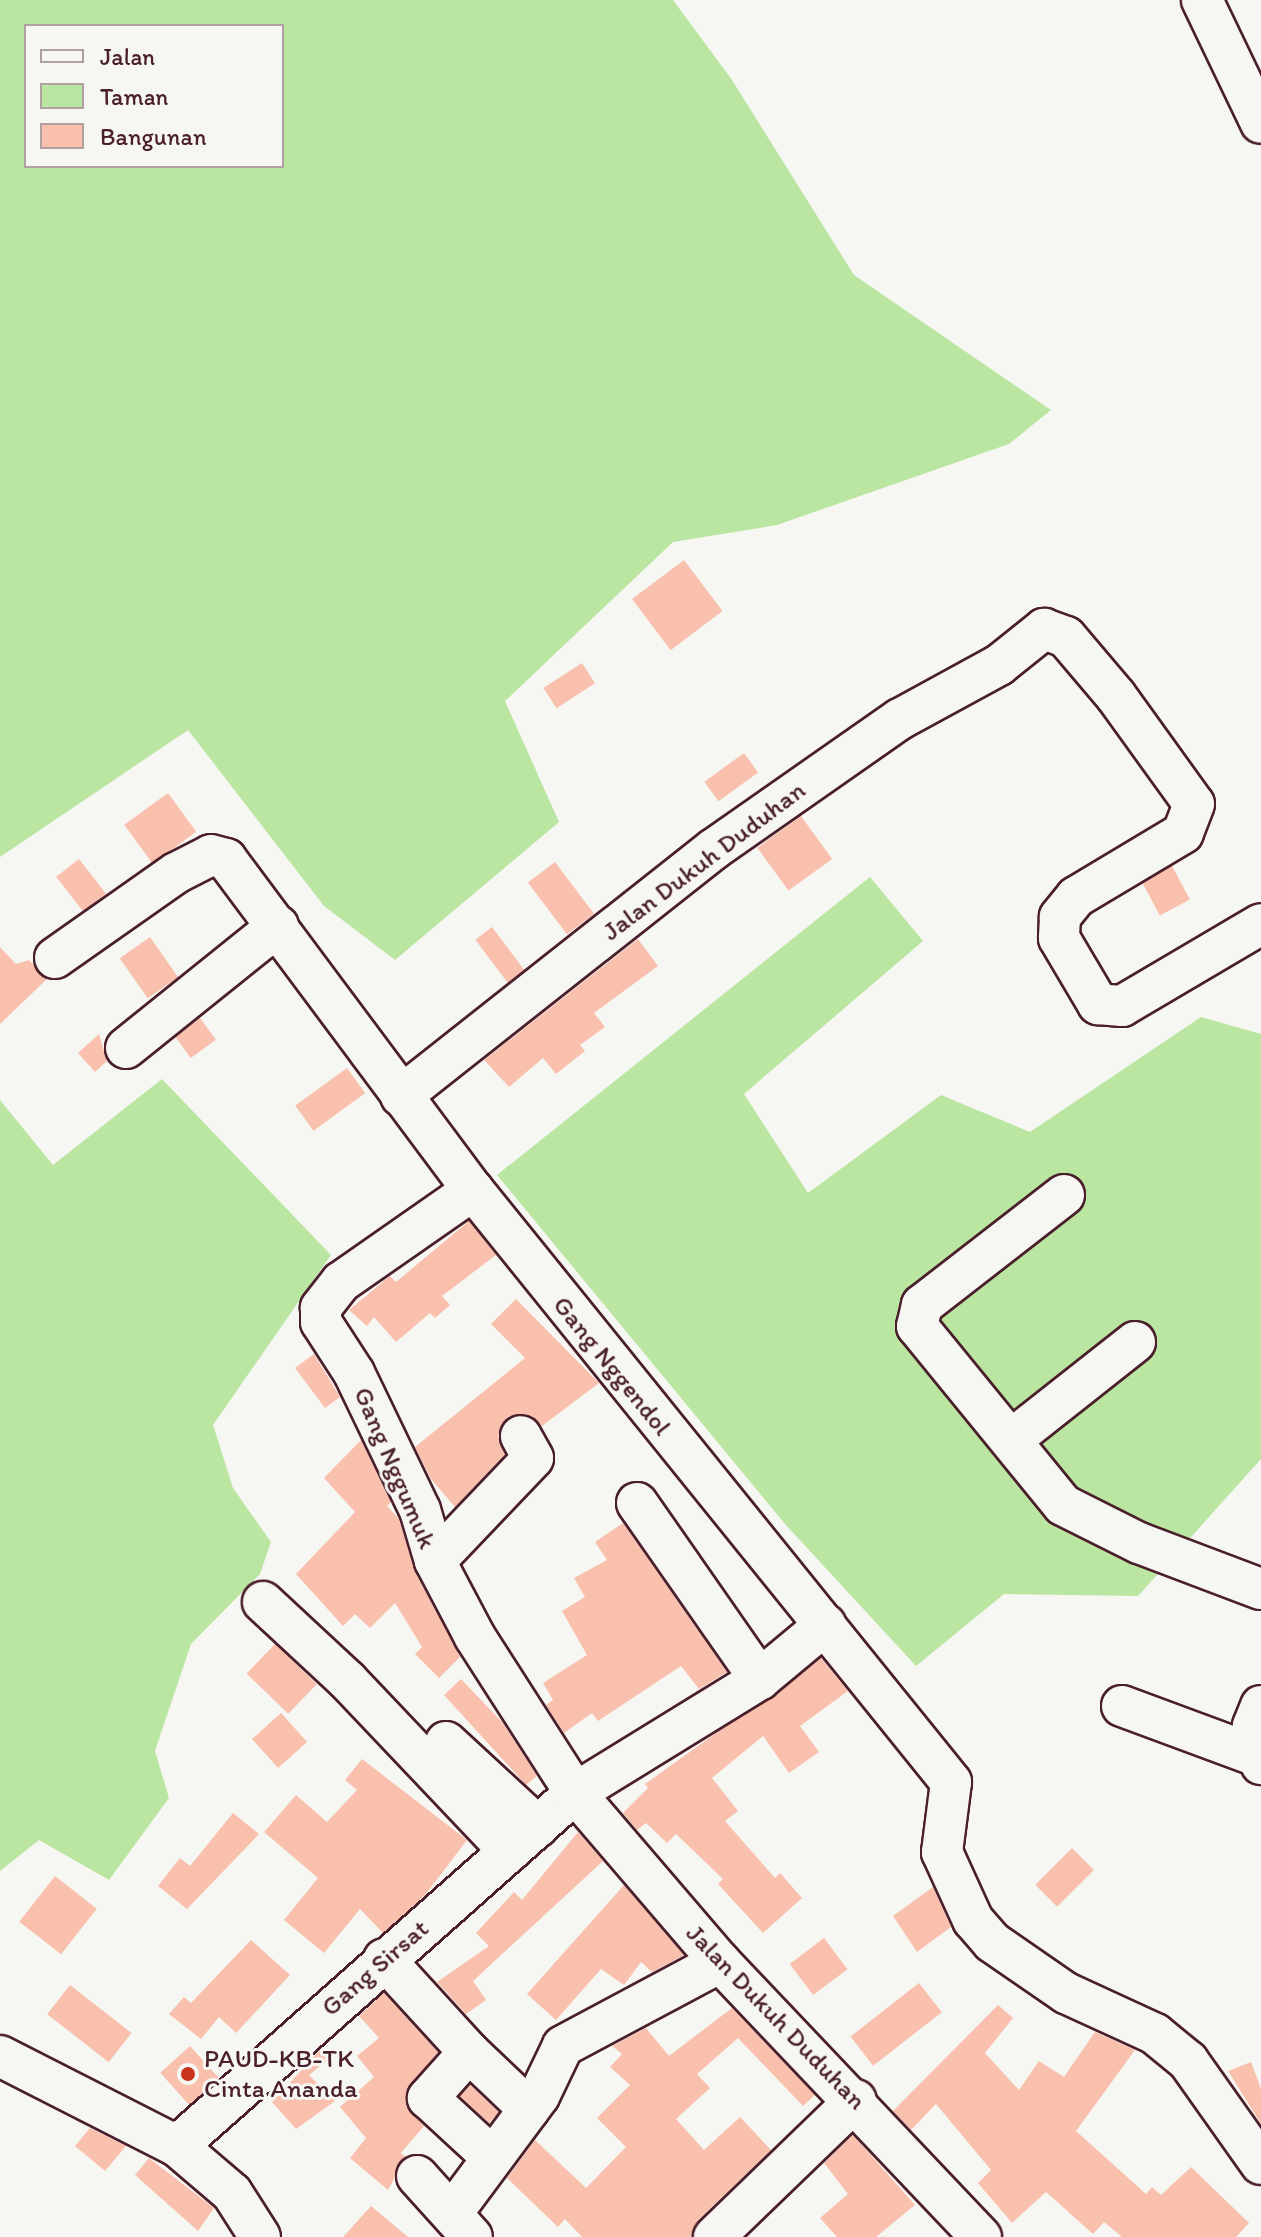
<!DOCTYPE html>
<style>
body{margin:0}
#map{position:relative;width:1261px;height:2237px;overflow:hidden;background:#f6f6f2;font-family:Itim,sans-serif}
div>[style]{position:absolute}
.green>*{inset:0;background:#bbe6a2}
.building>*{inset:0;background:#f9c1ad;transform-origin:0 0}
.roads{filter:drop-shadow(2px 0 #4a1f2b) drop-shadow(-2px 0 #4a1f2b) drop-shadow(0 2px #4a1f2b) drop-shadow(0 -2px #4a1f2b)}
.minor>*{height:40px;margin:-20px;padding:0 20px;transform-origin:20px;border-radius:20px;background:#f6f6f2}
.dots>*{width:22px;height:22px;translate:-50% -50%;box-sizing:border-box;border:4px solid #f6f6f2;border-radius:50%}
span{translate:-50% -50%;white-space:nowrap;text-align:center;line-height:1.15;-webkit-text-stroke:6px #f6f6f2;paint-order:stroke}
.street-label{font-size:26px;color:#4a1f2b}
.poi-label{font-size:26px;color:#4a1f2b}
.left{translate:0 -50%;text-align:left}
.legend{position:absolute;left:24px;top:24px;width:260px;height:144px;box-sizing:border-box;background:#f6f6f2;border:2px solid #b1a0a2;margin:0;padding:10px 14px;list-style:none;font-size:24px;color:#4a1f2b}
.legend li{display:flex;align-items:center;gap:16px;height:40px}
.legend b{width:40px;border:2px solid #b1a0a2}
</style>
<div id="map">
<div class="green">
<div style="clip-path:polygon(evenodd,0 0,673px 0,732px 80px,854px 275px,1051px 410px,1009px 444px,777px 525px,673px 542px,505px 701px,559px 822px,395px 960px,324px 906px,188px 730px,0 857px,0 0,282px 26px,282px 166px,26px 166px,26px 26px,282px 26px)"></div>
<div style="clip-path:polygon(870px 877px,923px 941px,744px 1094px,808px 1193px,941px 1095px,1030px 1132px,1201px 1017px,1261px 1034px,1261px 1459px,1138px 1596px,1004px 1594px,916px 1666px,785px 1524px,497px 1175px)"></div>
<div style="clip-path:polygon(162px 1079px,331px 1255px,213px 1425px,233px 1488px,271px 1542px,260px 1574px,191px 1644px,155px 1751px,169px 1798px,109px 1880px,39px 1840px,0 1871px,0 1100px,53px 1165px)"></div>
</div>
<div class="building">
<div style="left:684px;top:560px;width:64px;height:65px;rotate:53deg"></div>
<div style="left:582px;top:663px;width:24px;height:46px;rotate:57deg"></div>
<div style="left:744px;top:753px;width:24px;height:49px;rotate:54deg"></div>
<div style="left:168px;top:793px;width:48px;height:54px;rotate:54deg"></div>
<div style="left:801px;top:816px;width:53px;height:54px;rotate:54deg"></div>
<div style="left:79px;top:859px;width:44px;height:29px;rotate:52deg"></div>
<div style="left:555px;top:862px;width:65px;height:34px;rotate:53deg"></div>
<div style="left:1172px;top:866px;width:38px;height:34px;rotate:62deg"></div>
<div style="left:492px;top:927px;width:54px;height:21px;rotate:53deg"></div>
<div style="left:150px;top:937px;width:49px;height:37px;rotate:55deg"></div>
<div style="clip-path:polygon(638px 939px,658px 966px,594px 1013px,605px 1027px,580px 1045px,585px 1051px,556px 1074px,543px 1058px,509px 1087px,484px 1060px)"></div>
<div style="clip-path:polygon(0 947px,16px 964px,29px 960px,47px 979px,0 1024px)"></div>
<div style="left:200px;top:1018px;width:27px;height:31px;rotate:54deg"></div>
<div style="clip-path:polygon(99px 1034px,107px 1061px,95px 1072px,78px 1053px)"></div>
<div style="left:347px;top:1068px;width:31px;height:64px;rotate:54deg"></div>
<div style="clip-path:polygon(469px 1221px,496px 1255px,442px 1296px,450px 1305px,435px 1318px,430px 1313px,396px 1342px,374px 1317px,367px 1326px,349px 1310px,390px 1276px,396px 1282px)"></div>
<div style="clip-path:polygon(516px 1299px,599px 1383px,542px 1426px,532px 1416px,509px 1416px,498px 1435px,505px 1454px,455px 1507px,431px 1479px,415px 1447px,525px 1358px,491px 1324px)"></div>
<div style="clip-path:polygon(314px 1354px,340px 1397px,325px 1408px,295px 1368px)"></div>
<div style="clip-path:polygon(361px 1440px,391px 1502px,387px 1506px,399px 1519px,415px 1572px,460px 1657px,439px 1678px,415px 1654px,422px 1647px,395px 1603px,370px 1628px,355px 1614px,343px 1626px,296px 1574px,355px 1512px,324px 1478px)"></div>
<div style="clip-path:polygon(623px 1523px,727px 1672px,699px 1689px,681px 1666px,598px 1721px,592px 1713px,564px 1733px,546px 1705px,553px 1700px,543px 1683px,587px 1655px,562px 1611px,585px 1597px,574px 1578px,607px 1560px,595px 1542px)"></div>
<div style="left:275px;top:1644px;width:58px;height:41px;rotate:44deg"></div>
<div style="clip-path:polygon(821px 1658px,848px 1691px,800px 1726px,819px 1752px,789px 1773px,763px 1736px,712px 1778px,738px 1811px,725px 1821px,775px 1878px,780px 1873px,802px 1898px,763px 1933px,718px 1884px,723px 1879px,676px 1834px,667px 1843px,646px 1823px,637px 1830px,623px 1813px,648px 1788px,645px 1784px)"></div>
<div style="clip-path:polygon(461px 1679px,502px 1722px,537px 1776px,526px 1785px,444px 1695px)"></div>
<div style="left:281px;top:1713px;width:39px;height:39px;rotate:48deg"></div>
<div style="clip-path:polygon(362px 1759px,467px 1840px,425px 1895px,383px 1933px,360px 1909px,324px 1953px,284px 1920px,318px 1878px,264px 1832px,296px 1795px,327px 1822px,357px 1790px,345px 1780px)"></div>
<div style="clip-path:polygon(233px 1813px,259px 1834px,187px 1909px,158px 1886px,180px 1858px,190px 1866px)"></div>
<div style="clip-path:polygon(578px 1832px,603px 1861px,473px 1981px,486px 2000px,466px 2014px,437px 1982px,489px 1946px,476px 1933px,514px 1892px,522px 1900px)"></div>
<div style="left:1072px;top:1848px;width:31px;height:52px;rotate:45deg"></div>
<div style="left:55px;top:1876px;width:53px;height:58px;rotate:38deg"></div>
<div style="clip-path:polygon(624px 1885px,684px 1955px,652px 1972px,641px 1962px,624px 1985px,601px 1969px,556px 2020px,527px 1994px)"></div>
<div style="clip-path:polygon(933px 1887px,951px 1927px,917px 1952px,893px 1916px)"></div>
<div style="left:824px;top:1938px;width:39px;height:43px;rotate:53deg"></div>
<div style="clip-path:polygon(251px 1940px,290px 1975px,236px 2033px,219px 2017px,201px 2039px,169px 2014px,184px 1997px,191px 2003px)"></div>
<div style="left:919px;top:1983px;width:37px;height:87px;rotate:52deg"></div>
<div style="left:70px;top:1985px;width:78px;height:37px;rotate:38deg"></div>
<div style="clip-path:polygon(384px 1993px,438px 2052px,406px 2092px,406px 2106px,424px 2126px,401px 2153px,406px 2157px,388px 2190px,350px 2158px,366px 2138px,340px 2107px,374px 2077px,357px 2056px,379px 2038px,359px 2016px)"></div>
<div style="clip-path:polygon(998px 2005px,1013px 2018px,985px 2053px,1019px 2090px,1039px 2061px,1064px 2077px,1095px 2032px,1135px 2050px,1076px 2131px,1146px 2194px,1152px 2187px,1161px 2195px,1191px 2167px,1249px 2223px,1236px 2237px,1122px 2237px,1104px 2222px,1093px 2234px,1046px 2192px,1012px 2223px,978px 2183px,991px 2170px,936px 2104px,911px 2130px,893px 2111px)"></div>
<div style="clip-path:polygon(732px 2008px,815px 2095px,803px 2106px,738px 2038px,697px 2074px,710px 2088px,676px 2119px,704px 2150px,740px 2117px,771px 2150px,698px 2220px,691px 2237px,582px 2237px,565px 2219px,558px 2227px,507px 2178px,535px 2140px,586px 2188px,626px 2147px,597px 2118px,630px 2085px,610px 2067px,622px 2054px,612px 2046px,646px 2028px,669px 2056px)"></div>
<div style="left:190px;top:2046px;width:43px;height:40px;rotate:48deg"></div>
<div style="clip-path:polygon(322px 2048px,330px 2058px,309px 2075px,335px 2101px,296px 2129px,272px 2102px)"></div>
<div style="clip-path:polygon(1251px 2062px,1261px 2089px,1261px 2124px,1228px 2071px)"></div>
<div style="left:470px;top:2085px;width:40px;height:15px;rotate:43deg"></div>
<div style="clip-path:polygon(90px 2128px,126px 2146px,105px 2171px,75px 2146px)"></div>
<div style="clip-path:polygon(853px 2135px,915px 2205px,876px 2237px,837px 2237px,820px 2218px,848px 2194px,824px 2163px)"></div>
<div style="clip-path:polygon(149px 2158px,214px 2208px,198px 2231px,135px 2175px)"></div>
<div style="clip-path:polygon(371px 2206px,408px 2237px,343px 2237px)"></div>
</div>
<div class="roads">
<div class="minor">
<div style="left:1202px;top:0;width:136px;rotate:64.4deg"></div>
<div style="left:55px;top:958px;width:148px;rotate:-35.1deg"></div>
<div style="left:176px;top:873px;width:39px;rotate:-27deg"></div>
<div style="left:211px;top:855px;width:16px;rotate:15deg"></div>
<div style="left:226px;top:859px;width:413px;rotate:53.3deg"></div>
<div style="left:473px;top:1190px;width:761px;rotate:51.08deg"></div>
<div style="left:951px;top:1782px;width:71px;rotate:97.3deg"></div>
<div style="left:942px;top:1852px;width:75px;rotate:65.5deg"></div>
<div style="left:973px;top:1920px;width:29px;rotate:49deg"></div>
<div style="left:992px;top:1942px;width:90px;rotate:34.6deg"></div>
<div style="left:1066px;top:1993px;width:98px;rotate:24.7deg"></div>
<div style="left:1155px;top:2034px;width:43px;rotate:39.3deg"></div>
<div style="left:1188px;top:2061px;width:126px;rotate:54.7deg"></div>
<div style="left:126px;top:1048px;width:195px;rotate:-38.8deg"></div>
<div style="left:401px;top:1096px;width:399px;rotate:-38.3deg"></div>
<div style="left:714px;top:849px;width:227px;rotate:-35deg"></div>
<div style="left:900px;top:719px;width:113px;rotate:-28.6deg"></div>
<div style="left:999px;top:665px;width:58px;rotate:-38.7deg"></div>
<div style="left:1044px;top:629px;width:23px;rotate:20deg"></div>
<div style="left:1066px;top:637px;width:77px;rotate:49.7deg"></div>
<div style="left:1116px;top:696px;width:133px;rotate:54.2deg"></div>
<div style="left:1194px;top:804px;width:31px;rotate:111deg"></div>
<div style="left:1183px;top:833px;width:125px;rotate:149.1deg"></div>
<div style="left:1076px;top:897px;width:26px;rotate:129deg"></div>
<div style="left:1060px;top:917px;width:21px;rotate:93deg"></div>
<div style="left:1059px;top:938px;width:77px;rotate:59.4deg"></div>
<div style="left:1098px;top:1004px;width:24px;rotate:5deg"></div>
<div style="left:1122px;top:1006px;width:161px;rotate:-30.5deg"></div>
<div style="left:473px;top:1190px;width:161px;rotate:145.1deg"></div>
<div style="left:341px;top:1282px;width:33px;rotate:128deg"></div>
<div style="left:321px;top:1308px;width:14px;rotate:90deg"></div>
<div style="left:321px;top:1322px;width:61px;rotate:57.1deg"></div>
<div style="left:354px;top:1373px;width:152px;rotate:64.3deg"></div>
<div style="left:420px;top:1510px;width:53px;rotate:73.6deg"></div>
<div style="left:435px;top:1561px;width:86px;rotate:62.2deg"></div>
<div style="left:475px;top:1637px;width:185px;rotate:57.3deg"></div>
<div style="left:575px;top:1793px;width:223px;rotate:49.4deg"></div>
<div style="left:720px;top:1962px;width:379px;rotate:46.5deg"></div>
<div style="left:1064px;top:1195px;width:180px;rotate:142.2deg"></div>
<div style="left:922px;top:1305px;width:22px;rotate:103deg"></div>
<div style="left:917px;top:1326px;width:231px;rotate:50.8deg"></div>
<div style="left:1063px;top:1505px;width:85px;rotate:26.6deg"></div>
<div style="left:1139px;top:1543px;width:130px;rotate:20.7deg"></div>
<div style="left:1011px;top:1440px;width:158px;rotate:-38.3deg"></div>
<div style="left:637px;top:1503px;width:215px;rotate:55.1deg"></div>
<div style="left:435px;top:1561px;width:142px;rotate:-46.4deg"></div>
<div style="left:533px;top:1458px;width:25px;rotate:-119deg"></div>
<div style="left:263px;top:1602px;width:115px;rotate:42.9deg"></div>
<div style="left:347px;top:1680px;width:236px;rotate:46.5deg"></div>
<div style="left:1122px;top:1706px;width:144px;rotate:20.3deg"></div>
<div style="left:1261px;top:1706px;width:22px;rotate:112deg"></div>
<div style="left:1253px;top:1726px;width:39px;rotate:78deg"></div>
<div style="left:446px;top:1742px;width:125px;rotate:42.7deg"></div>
<div style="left:384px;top:1959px;width:126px;rotate:47.6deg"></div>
<div style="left:469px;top:2052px;width:62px;rotate:131.7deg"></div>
<div style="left:428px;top:2098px;width:87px;rotate:42.7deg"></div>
<div style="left:469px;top:2052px;width:83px;rotate:43.5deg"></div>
<div style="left:0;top:2056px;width:199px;rotate:27deg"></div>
<div style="left:177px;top:2146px;width:72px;rotate:40.5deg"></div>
<div style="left:232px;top:2193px;width:52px;rotate:57.5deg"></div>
<div style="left:177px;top:2146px;width:532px;rotate:-41.57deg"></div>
<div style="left:575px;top:1793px;width:217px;rotate:-31.6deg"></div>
<div style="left:760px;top:1679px;width:85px;rotate:-39.7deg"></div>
<div style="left:417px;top:2176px;width:82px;rotate:48deg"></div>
<div style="left:452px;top:2213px;width:146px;rotate:-53.4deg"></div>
<div style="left:539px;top:2096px;width:55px;rotate:-64.4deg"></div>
<div style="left:563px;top:2046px;width:178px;rotate:-28.1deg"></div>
<div style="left:714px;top:2237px;width:197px;rotate:-44deg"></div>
</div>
</div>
<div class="dots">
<div style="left:188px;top:2074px;background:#c8321e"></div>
</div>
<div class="street-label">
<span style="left:704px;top:861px;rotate:-37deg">Jalan Dukuh Duduhan</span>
<span style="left:612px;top:1366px;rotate:51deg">Gang Nggendol</span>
<span style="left:395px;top:1468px;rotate:67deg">Gang Nggumuk</span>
<span style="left:375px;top:1968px;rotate:-41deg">Gang Sirsat</span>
<span style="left:776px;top:2017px;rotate:46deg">Jalan Dukuh Duduhan</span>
</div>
<div class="poi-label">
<span class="left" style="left:204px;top:2074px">PAUD-KB-TK<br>Cinta Ananda</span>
</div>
<ul class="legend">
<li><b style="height:10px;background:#f6f6f2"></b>Jalan</li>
<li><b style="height:22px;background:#bbe6a2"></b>Taman</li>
<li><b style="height:22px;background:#f9c1ad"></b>Bangunan</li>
</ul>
</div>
